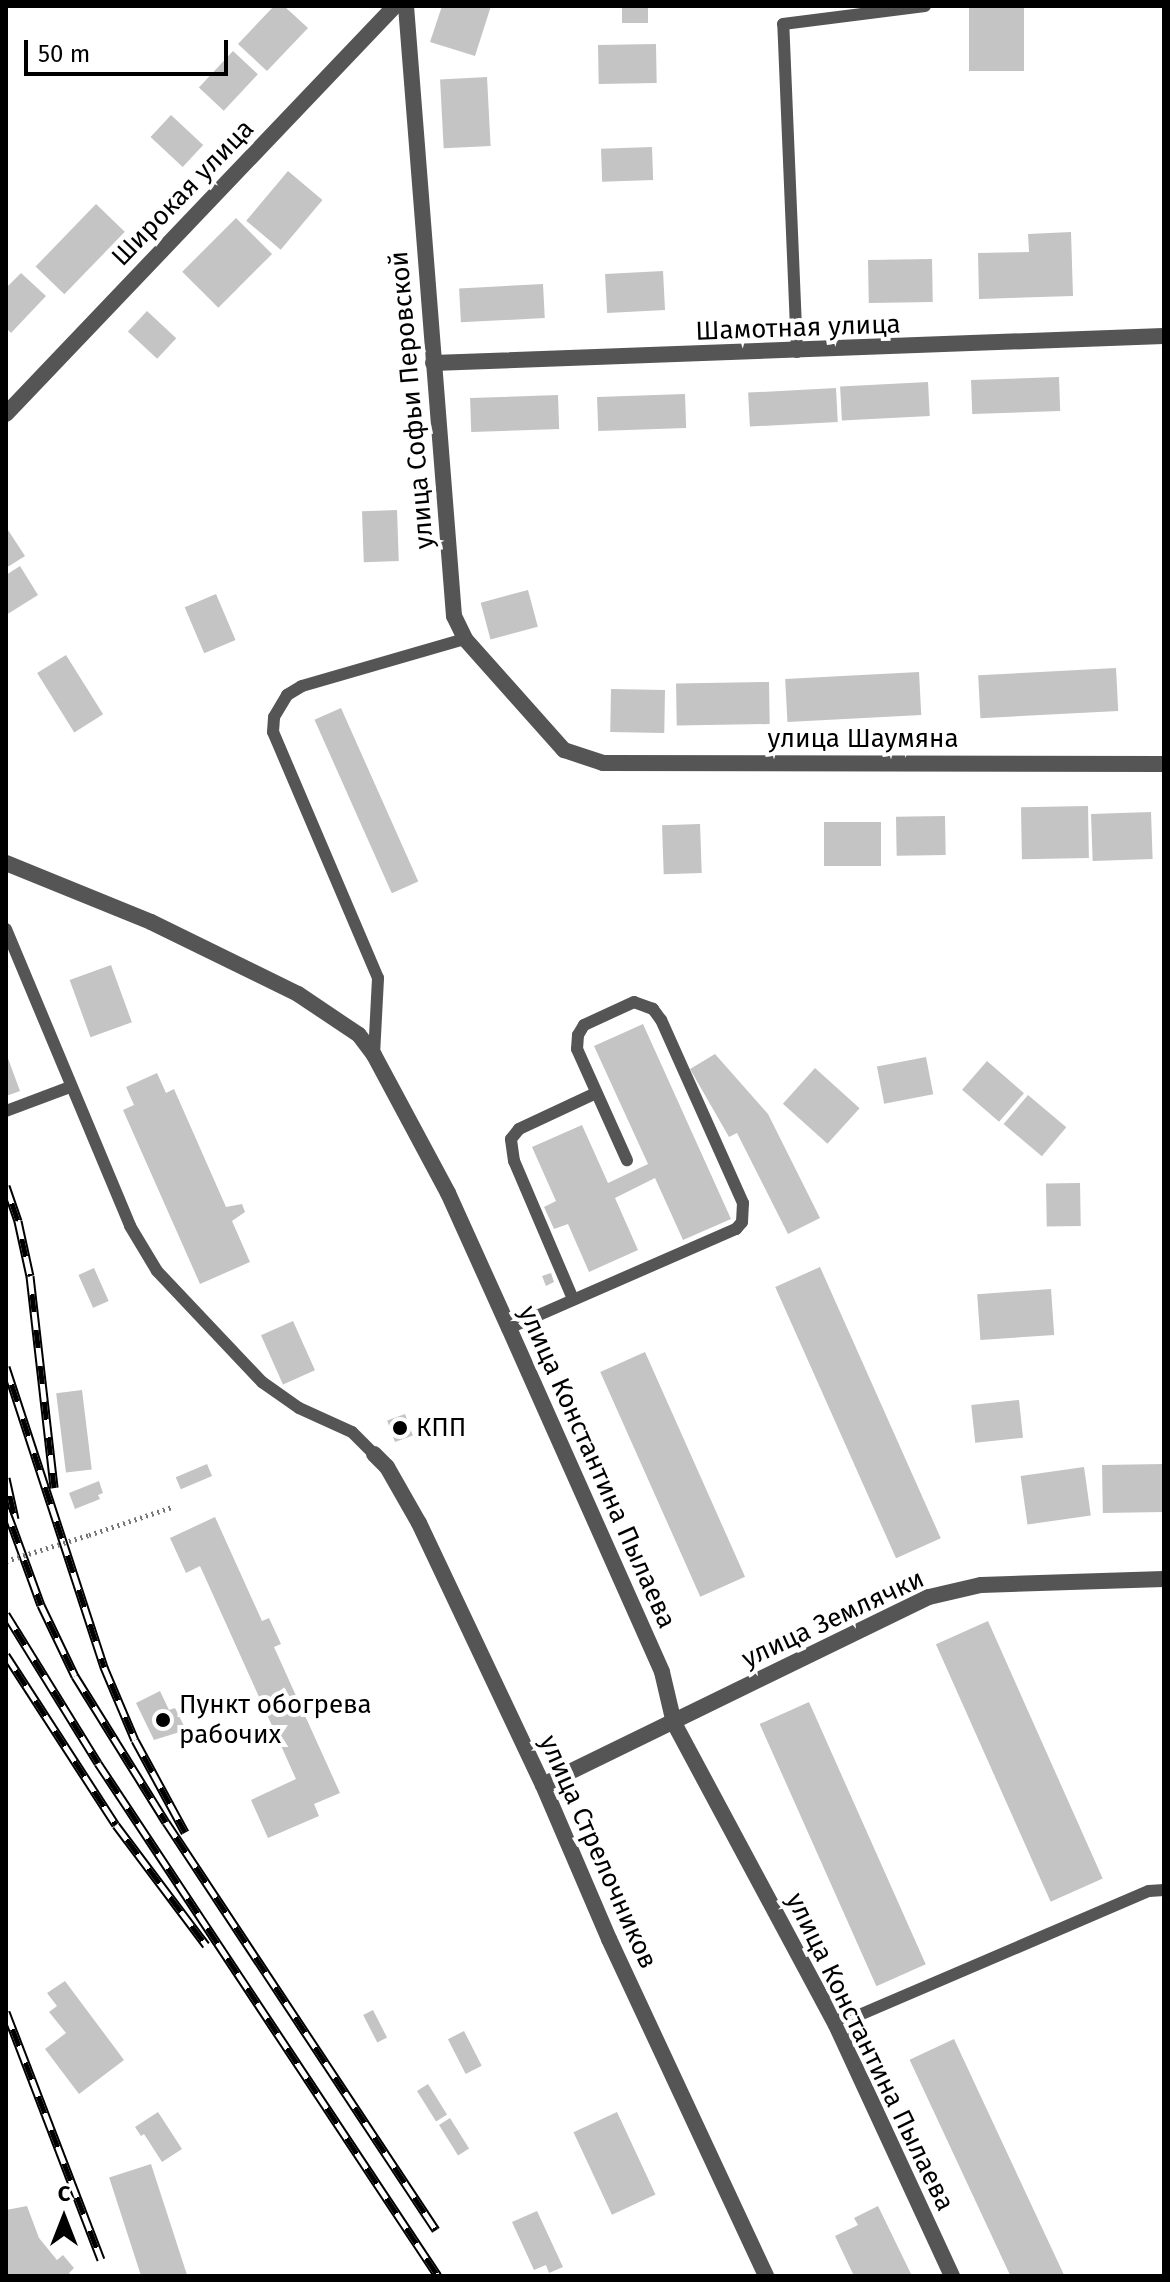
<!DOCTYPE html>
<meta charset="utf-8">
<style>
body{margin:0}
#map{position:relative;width:1170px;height:2282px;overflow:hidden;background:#fff;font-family:"Fira Sans",sans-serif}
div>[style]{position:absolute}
.building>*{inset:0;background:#c4c4c4;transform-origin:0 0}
.path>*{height:5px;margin-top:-2.5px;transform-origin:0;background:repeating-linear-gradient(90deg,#777 0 2px,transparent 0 6px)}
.lane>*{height:12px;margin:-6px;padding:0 6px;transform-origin:6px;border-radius:6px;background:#555}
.street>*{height:16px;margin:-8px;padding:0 8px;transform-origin:8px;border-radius:8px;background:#555}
.rail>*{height:9px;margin-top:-4.5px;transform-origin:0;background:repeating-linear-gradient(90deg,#fff 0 18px,#000 0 36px);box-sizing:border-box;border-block:2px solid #000}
.path-bridge>*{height:5px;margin-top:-2.5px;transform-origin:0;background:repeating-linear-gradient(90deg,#777 0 2px,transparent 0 6px)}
.dots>*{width:22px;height:22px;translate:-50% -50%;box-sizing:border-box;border:4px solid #fff;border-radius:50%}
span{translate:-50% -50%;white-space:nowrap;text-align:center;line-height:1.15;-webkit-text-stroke:8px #fff;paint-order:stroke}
.street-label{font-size:26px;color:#000}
.poi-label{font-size:26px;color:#000}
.left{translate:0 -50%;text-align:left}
.frame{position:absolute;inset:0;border:8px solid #000;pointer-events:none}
.north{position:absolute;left:24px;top:2178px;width:80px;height:80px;-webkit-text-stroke:6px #fff;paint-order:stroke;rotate:0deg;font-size:22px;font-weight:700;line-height:32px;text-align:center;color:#000}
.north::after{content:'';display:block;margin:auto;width:28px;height:36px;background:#000;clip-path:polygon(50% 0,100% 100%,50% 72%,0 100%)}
.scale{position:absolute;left:24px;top:40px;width:204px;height:36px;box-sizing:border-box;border:4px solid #000;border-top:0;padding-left:10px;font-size:24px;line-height:28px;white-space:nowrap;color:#000;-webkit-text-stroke:6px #fff;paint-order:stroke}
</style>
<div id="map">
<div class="building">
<div style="clip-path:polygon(274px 6px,284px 6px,308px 28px,267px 71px,238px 44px)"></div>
<div style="clip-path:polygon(442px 6px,491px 6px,475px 56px,430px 42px)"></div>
<div style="left:622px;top:6px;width:26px;height:17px"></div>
<div style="left:969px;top:6px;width:55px;height:65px"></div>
<div style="left:656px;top:44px;width:39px;height:58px;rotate:89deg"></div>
<div style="left:233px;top:51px;width:34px;height:50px;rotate:43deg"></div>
<div style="left:487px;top:77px;width:69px;height:47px;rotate:87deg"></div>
<div style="left:171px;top:115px;width:44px;height:30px;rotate:43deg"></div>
<div style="left:652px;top:147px;width:33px;height:51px;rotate:88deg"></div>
<div style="left:288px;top:171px;width:45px;height:65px;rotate:40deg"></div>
<div style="left:96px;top:204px;width:40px;height:87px;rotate:44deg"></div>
<div style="left:236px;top:218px;width:51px;height:76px;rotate:45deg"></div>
<div style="clip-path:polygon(1071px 232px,1073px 296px,979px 299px,978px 253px,1029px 252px,1028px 234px)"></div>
<div style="left:932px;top:259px;width:43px;height:64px;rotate:89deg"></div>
<div style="left:663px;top:271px;width:39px;height:58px;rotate:87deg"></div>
<div style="clip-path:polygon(21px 273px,46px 296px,11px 333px,6px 328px,6px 288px)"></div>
<div style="left:543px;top:284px;width:34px;height:84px;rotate:87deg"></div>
<div style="left:147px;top:311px;width:40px;height:28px;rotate:43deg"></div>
<div style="left:1059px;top:377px;width:34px;height:88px;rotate:88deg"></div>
<div style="left:928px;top:382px;width:34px;height:88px;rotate:87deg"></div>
<div style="left:836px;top:388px;width:34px;height:88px;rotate:87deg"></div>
<div style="left:685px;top:394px;width:34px;height:88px;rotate:88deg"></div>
<div style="left:558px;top:395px;width:34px;height:88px;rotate:88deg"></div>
<div style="left:397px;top:510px;width:51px;height:35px;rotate:88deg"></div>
<div style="clip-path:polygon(6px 527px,25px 556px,6px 568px)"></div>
<div style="clip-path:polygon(20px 566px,38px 595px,6px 615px,6px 575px)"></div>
<div style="left:528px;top:590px;width:38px;height:49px;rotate:75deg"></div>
<div style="left:216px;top:594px;width:50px;height:34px;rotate:67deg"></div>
<div style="left:66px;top:655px;width:70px;height:34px;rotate:58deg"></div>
<div style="left:1116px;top:668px;width:43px;height:138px;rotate:87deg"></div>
<div style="left:919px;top:672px;width:43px;height:134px;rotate:87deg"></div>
<div style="left:769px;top:682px;width:42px;height:93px;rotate:89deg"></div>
<div style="left:611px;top:689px;width:54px;height:43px;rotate:1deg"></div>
<div style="left:341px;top:708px;width:190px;height:29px;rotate:66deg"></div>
<div style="left:1088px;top:806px;width:52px;height:67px;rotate:89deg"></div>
<div style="left:1151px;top:812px;width:47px;height:60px;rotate:88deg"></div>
<div style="left:945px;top:816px;width:39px;height:49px;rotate:89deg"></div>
<div style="left:881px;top:822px;width:44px;height:57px;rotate:90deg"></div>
<div style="left:700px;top:824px;width:49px;height:38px;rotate:88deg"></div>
<div style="left:111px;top:965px;width:61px;height:44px;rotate:70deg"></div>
<div style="clip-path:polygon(643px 1024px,731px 1219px,683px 1240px,655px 1178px,615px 1198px,638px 1250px,589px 1272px,568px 1224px,554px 1229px,544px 1207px,556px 1201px,532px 1147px,582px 1125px,608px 1183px,648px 1164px,594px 1046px)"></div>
<div style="clip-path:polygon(6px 1053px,20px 1091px,6px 1096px)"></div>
<div style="clip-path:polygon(715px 1054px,768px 1114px,820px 1218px,788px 1234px,737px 1133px,729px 1137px,690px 1069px)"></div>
<div style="left:926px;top:1057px;width:38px;height:50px;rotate:79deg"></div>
<div style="left:987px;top:1061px;width:49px;height:38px;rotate:41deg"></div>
<div style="left:815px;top:1068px;width:60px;height:48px;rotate:42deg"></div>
<div style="clip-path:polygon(157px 1073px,166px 1093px,174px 1089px,226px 1207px,242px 1204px,245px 1212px,232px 1221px,250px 1262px,200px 1284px,123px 1110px,134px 1105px,126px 1087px)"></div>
<div style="left:1028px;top:1095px;width:50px;height:38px;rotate:40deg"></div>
<div style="left:1080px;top:1183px;width:43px;height:34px;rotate:89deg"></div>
<div style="left:820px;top:1267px;width:297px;height:49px;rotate:66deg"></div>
<div style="left:94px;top:1268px;width:36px;height:17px;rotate:66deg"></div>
<div style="clip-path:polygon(551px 1273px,554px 1282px,546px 1286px,542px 1276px)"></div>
<div style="left:1051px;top:1289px;width:46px;height:74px;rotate:86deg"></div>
<div style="left:293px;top:1321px;width:54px;height:35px;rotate:66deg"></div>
<div style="left:645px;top:1352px;width:246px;height:49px;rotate:66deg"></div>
<div style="left:82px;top:1390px;width:80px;height:26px;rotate:83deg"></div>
<div style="left:1019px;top:1400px;width:38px;height:48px;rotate:84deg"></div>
<div style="left:405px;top:1414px;width:23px;height:19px;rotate:70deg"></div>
<div style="left:207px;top:1464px;width:13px;height:34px;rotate:67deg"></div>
<div style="left:1163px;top:1464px;width:48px;height:61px;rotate:89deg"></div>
<div style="left:1084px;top:1467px;width:49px;height:64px;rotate:82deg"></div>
<div style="clip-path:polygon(99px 1481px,103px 1493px,98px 1495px,100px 1499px,75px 1509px,69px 1493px)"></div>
<div style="clip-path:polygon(215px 1517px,262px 1621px,269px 1618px,281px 1644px,274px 1647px,340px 1793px,314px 1804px,319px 1816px,268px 1838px,251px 1800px,296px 1779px,200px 1566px,186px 1573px,170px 1538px)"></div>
<div style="left:988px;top:1621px;width:282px;height:57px;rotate:66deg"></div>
<div style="clip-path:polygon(160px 1691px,169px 1710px,175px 1708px,186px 1730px,154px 1740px,136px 1703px)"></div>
<div style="left:809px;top:1702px;width:287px;height:54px;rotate:66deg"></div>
<div style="clip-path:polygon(65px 1981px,124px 2060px,79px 2094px,45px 2049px,66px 2033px,49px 2012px,57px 2006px,47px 1993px)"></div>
<div style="left:373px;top:2010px;width:31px;height:11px;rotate:63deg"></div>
<div style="left:464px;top:2031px;width:39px;height:18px;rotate:63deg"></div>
<div style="left:954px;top:2039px;width:262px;height:49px;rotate:65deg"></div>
<div style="left:428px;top:2084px;width:36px;height:13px;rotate:58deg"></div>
<div style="clip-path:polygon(158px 2112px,182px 2149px,162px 2162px,144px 2134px,141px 2136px,135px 2127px)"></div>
<div style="left:617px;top:2112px;width:91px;height:48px;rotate:65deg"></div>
<div style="left:450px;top:2118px;width:36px;height:13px;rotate:58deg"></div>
<div style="left:151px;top:2164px;width:118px;height:44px;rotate:72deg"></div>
<div style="clip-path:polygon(27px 2206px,39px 2238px,57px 2260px,63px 2255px,74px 2268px,69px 2273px,72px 2276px,6px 2276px,6px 2210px)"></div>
<div style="clip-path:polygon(878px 2206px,912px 2276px,854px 2276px,835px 2236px,858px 2225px,854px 2218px)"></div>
<div style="clip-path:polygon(537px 2211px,563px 2267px,549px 2273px,546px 2265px,534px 2270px,512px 2222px)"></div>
</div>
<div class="path">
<div style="left:89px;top:1535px;width:88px;rotate:-18.6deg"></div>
</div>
<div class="lane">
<div style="left:797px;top:352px;width:328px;rotate:-92.4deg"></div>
<div style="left:783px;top:24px;width:143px;rotate:-7.2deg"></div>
<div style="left:6px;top:929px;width:322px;rotate:67.3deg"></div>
<div style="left:130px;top:1226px;width:52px;rotate:59deg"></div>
<div style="left:157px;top:1271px;width:153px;rotate:46.6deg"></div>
<div style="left:262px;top:1382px;width:45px;rotate:35.1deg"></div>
<div style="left:299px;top:1408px;width:58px;rotate:24.4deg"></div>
<div style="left:352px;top:1432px;width:31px;rotate:45deg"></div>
<div style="left:374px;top:1055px;width:77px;rotate:-87deg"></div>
<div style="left:378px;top:978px;width:267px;rotate:-113.1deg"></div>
<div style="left:273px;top:732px;width:15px;rotate:-86deg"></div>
<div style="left:274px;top:717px;width:26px;rotate:-59deg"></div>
<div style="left:287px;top:695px;width:17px;rotate:-31deg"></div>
<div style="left:302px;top:686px;width:170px;rotate:-16.1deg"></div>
<div style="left:6px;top:1111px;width:68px;rotate:-20.6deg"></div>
<div style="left:573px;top:1299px;width:150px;rotate:-113.1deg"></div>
<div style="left:514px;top:1161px;width:22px;rotate:-98deg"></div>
<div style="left:511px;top:1139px;width:13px;rotate:-51deg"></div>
<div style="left:519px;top:1129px;width:85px;rotate:-25.1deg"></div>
<div style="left:509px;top:1328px;width:248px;rotate:-23.6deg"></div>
<div style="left:736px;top:1229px;width:9px;rotate:-49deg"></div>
<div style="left:742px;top:1222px;width:19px;rotate:-87deg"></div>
<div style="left:743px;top:1203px;width:201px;rotate:-114.1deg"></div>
<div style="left:661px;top:1020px;width:14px;rotate:-126deg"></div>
<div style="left:653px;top:1009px;width:20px;rotate:-160deg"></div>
<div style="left:634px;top:1002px;width:55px;rotate:155.3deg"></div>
<div style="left:584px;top:1025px;width:12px;rotate:121deg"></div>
<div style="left:578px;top:1035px;width:14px;rotate:94deg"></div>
<div style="left:577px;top:1049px;width:122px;rotate:65.8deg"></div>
<div style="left:836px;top:2025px;width:340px;rotate:-23.2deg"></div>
<div style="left:1149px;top:1891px;width:15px;rotate:-4deg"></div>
</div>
<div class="street">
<div style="left:406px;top:6px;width:612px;rotate:85.5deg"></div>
<div style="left:454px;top:616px;width:25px;rotate:64deg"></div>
<div style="left:465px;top:639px;width:149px;rotate:48.3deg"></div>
<div style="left:564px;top:750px;width:41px;rotate:18.4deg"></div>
<div style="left:603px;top:763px;width:561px;rotate:0.1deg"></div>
<div style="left:433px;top:363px;width:731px;rotate:-2.12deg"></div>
<div style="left:6px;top:414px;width:564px;rotate:-46.37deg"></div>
<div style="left:6px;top:863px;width:157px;rotate:22.1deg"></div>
<div style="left:151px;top:922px;width:164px;rotate:26.1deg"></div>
<div style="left:298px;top:994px;width:73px;rotate:33.9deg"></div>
<div style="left:359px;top:1035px;width:25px;rotate:53deg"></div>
<div style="left:374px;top:1055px;width:157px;rotate:61.8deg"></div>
<div style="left:448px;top:1193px;width:148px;rotate:65.7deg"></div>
<div style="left:509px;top:1328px;width:376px;rotate:66deg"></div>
<div style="left:662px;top:1672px;width:52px;rotate:76.8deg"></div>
<div style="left:674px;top:1723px;width:343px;rotate:61.8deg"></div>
<div style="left:836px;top:2025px;width:277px;rotate:65.2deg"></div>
<div style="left:374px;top:1454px;width:18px;rotate:45deg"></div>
<div style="left:387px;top:1467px;width:64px;rotate:60.3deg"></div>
<div style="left:419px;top:1523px;width:290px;rotate:64.7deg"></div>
<div style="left:543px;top:1785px;width:168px;rotate:66.8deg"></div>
<div style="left:609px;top:1939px;width:372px;rotate:65deg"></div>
<div style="left:543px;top:1785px;width:429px;rotate:-26deg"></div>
<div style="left:929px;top:1597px;width:53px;rotate:-13deg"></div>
<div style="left:981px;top:1585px;width:183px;rotate:-1.9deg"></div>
</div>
<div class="rail">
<div style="left:6px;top:1186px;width:37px;rotate:71deg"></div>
<div style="left:18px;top:1221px;width:56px;rotate:77.7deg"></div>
<div style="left:30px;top:1276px;width:213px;rotate:83.5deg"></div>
<div style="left:6px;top:1367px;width:316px;rotate:71.9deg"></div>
<div style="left:104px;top:1667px;width:79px;rotate:67deg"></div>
<div style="left:135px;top:1740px;width:105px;rotate:61.5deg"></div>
<div style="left:6px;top:1478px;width:42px;rotate:77.6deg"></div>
<div style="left:6px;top:1509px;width:102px;rotate:70deg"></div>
<div style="left:41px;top:1605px;width:79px;rotate:64.4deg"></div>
<div style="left:75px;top:1676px;width:172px;rotate:58.1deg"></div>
<div style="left:166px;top:1822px;width:489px;rotate:56.5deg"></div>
<div style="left:6px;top:1614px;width:175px;rotate:58.3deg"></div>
<div style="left:98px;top:1763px;width:615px;rotate:56.46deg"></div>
<div style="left:6px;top:1655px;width:202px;rotate:57.1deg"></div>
<div style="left:116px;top:1825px;width:150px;rotate:53.1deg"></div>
<div style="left:6px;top:2012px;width:265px;rotate:69deg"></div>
</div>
<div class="path-bridge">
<div style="left:6px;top:1561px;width:87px;rotate:-17.4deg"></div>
</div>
<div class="dots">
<div style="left:400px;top:1428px;background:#000"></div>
<div style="left:163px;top:1720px;background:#000"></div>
</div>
<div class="street-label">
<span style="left:183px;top:193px;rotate:-46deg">Широкая улица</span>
<span style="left:798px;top:328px;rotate:-2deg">Шамотная улица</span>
<span style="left:412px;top:400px;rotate:-95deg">улица Софьи Перовской</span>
<span style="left:863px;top:739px">улица Шаумяна</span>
<span style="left:597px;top:1467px;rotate:66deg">улица Константина Пылаева</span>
<span style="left:833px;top:1619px;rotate:-25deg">улица Землячки</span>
<span style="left:598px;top:1852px;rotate:66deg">улица Стрелочников</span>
<span style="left:870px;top:2052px;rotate:64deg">улица Константина Пылаева</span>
</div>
<div class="poi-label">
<span class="left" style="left:416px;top:1428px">КПП</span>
<span class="left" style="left:179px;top:1720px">Пункт обогрева<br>рабочих</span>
</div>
<div class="frame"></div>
<div class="north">С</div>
<div class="scale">50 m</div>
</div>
